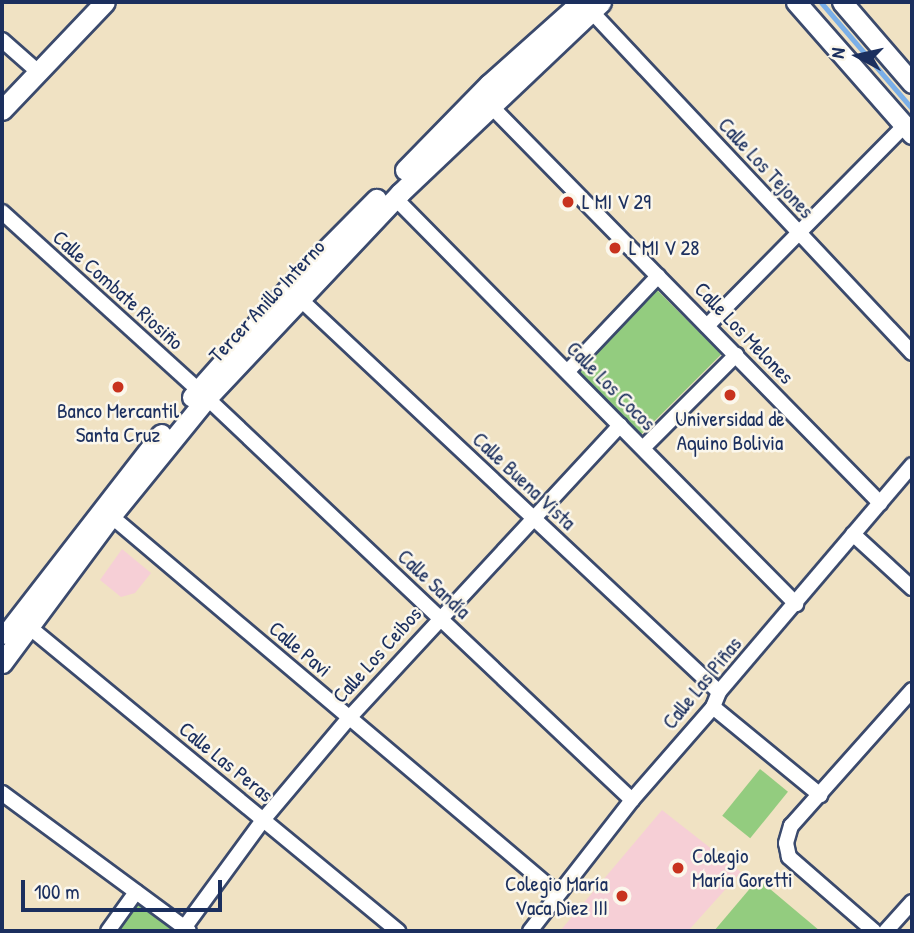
<!DOCTYPE html>
<meta charset="utf-8">
<style>
body{margin:0}
#map{position:relative;width:914px;height:933px;overflow:hidden;background:#f0e2c3;font-family:"Patrick Hand",sans-serif}
div>[style]{position:absolute}
.built>*{inset:0;background:#f6cfd6}
.green>*{inset:0;background:#93cc7f;transform-origin:0 0}
.stream>*{height:4.5px;margin:-2.25px;padding:0 2.25px;transform-origin:2.25px;border-radius:2.25px;background:#7aafe8}
.roads{filter:drop-shadow(2px 0 #3b4a6d) drop-shadow(-2px 0 #3b4a6d) drop-shadow(0 2px #3b4a6d) drop-shadow(0 -2px #3b4a6d)}
.street>*{height:14px;margin:-7px;padding:0 7px;transform-origin:7px;border-radius:7px;background:#fff}
.secondary>*{height:19px;margin:-9.5px;padding:0 9.5px;transform-origin:9.5px;border-radius:9.5px;background:#fff}
.dots>*{width:19px;height:19px;translate:-50% -50%;box-sizing:border-box;border:4px solid #fbf7ec;border-radius:50%}
span{translate:-50% -50%;white-space:nowrap;text-align:center;line-height:1.15;-webkit-text-stroke:5px #fbf7ec;paint-order:stroke}
.street-label{font-size:21px;color:#1b2f5e}
.poi-label{font-size:21px;color:#1b2f5e}
.left{translate:0 -50%;text-align:left}
.right{translate:-100% -50%;text-align:right}
.frame{position:absolute;inset:0;border:4px solid #1b2f5e;pointer-events:none}
.north{position:absolute;left:823px;top:21px;width:70px;height:70px;-webkit-text-stroke:5px #fbf7ec;paint-order:stroke;rotate:278deg;font-size:19px;font-weight:700;line-height:28px;text-align:center;color:#1b2f5e}
.north::after{content:'';display:block;margin:auto;width:24px;height:32px;background:#1b2f5e;clip-path:polygon(50% 0,100% 100%,50% 72%,0 100%)}
.scale{position:absolute;left:21px;top:880px;width:201px;height:32px;box-sizing:border-box;border:4px solid #1b2f5e;border-top:0;padding-left:9px;font-size:21px;line-height:24px;white-space:nowrap;color:#1b2f5e;-webkit-text-stroke:5px #fbf7ec;paint-order:stroke}
</style>
<div id="map">
<div class="built">
<div style="clip-path:polygon(122px 549px,151px 573px,135px 593px,121px 597px,100px 580px)"></div>
<div style="clip-path:polygon(662px 810px,741px 872px,688px 931px,560px 931px)"></div>
</div>
<div class="green">
<div style="left:657px;top:290px;width:91px;height:116px;rotate:45deg"></div>
<div style="left:760px;top:769px;width:36px;height:60px;rotate:39deg"></div>
<div style="clip-path:polygon(758px 879px,820px 931px,714px 931px)"></div>
<div style="clip-path:polygon(136px 899px,183px 931px,114px 931px)"></div>
</div>
<div class="stream">
<div style="left:821px;top:2px;width:140px;rotate:49.4deg"></div>
</div>
<div class="roads">
<div class="street">
<div style="left:591px;top:11px;width:469px;rotate:46.8deg"></div>
<div style="left:2px;top:40px;width:45px;rotate:41.4deg"></div>
<div style="left:489px;top:104px;width:559px;rotate:45.58deg"></div>
<div style="left:395px;top:198px;width:571px;rotate:45.35deg"></div>
<div style="left:2px;top:212px;width:277px;rotate:42.2deg"></div>
<div style="left:207px;top:398px;width:585px;rotate:43.41deg"></div>
<div style="left:300px;top:299px;width:574px;rotate:43.17deg"></div>
<div style="left:707px;top:326px;width:282px;rotate:-45.4deg"></div>
<div style="left:568px;top:371px;width:131px;rotate:-46.5deg"></div>
<div style="left:643px;top:448px;width:132px;rotate:-45deg"></div>
<div style="left:111px;top:516px;width:585px;rotate:40.22deg"></div>
<div style="left:853px;top:534px;width:80px;rotate:42.5deg"></div>
<div style="left:28px;top:626px;width:480px;rotate:39.5deg"></div>
<div style="left:713px;top:707px;width:139px;rotate:39.4deg"></div>
<div style="left:2px;top:793px;width:232px;rotate:36.4deg"></div>
<div style="left:184px;top:928px;width:134px;rotate:-53.8deg"></div>
<div style="left:263px;top:820px;width:133px;rotate:-49.9deg"></div>
<div style="left:349px;top:718px;width:399px;rotate:-47.2deg"></div>
<div style="left:108px;top:931px;width:48px;rotate:-54.3deg"></div>
<div style="left:530px;top:931px;width:166px;rotate:-52.1deg"></div>
<div style="left:632px;top:800px;width:123px;rotate:-48.9deg"></div>
<div style="left:713px;top:707px;width:16px;rotate:-68deg"></div>
<div style="left:719px;top:692px;width:298px;rotate:-49.6deg"></div>
<div style="left:874px;top:931px;width:113px;rotate:-139deg"></div>
<div style="left:789px;top:857px;width:14px;rotate:-102deg"></div>
<div style="left:786px;top:843px;width:18px;rotate:-74deg"></div>
<div style="left:791px;top:826px;width:182px;rotate:-48.3deg"></div>
<div style="left:886px;top:931px;width:39px;rotate:-48deg"></div>
</div>
<div class="secondary">
<div style="left:796px;top:2px;width:176px;rotate:48.7deg"></div>
<div style="left:842px;top:2px;width:107px;rotate:49.2deg"></div>
<div style="left:2px;top:110px;width:149px;rotate:-46.4deg"></div>
<div style="left:405px;top:170px;width:120px;rotate:-45.7deg"></div>
<div style="left:489px;top:84px;width:123px;rotate:-41.7deg"></div>
<div style="left:192px;top:397px;width:154px;rotate:-48.4deg"></div>
<div style="left:294px;top:282px;width:117px;rotate:-45.3deg"></div>
<div style="left:6px;top:634px;width:253px;rotate:-52.2deg"></div>
<div style="left:2px;top:663px;width:183px;rotate:-53.4deg"></div>
<div style="left:111px;top:516px;width:152px;rotate:-50.9deg"></div>
<div style="left:207px;top:398px;width:282px;rotate:-46.7deg"></div>
<div style="left:400px;top:193px;width:277px;rotate:-43.5deg"></div>
</div>
</div>
<div class="dots">
<div style="left:568px;top:202px;background:#c8321e"></div>
<div style="left:615px;top:248px;background:#c8321e"></div>
<div style="left:118px;top:387px;background:#c8321e"></div>
<div style="left:730px;top:395px;background:#c8321e"></div>
<div style="left:678px;top:868px;background:#c8321e"></div>
<div style="left:622px;top:896px;background:#c8321e"></div>
</div>
<div class="street-label">
<span style="left:766px;top:168px;rotate:47deg">Calle Los Tejones</span>
<span style="left:118px;top:290px;rotate:42deg">Calle Combate Riosiño</span>
<span style="left:267px;top:301px;rotate:-47deg">Tercer Anillo Interno</span>
<span style="left:744px;top:333px;rotate:46deg">Calle Los Melones</span>
<span style="left:611px;top:386px;rotate:45deg">Calle Los Cocos</span>
<span style="left:524px;top:481px;rotate:43deg">Calle Buena Vista</span>
<span style="left:434px;top:584px;rotate:43deg">Calle Sandía</span>
<span style="left:300px;top:649px;rotate:40deg">Calle Pavi</span>
<span style="left:377px;top:655px;rotate:-48deg">Calle Los Ceibos</span>
<span style="left:702px;top:683px;rotate:-51deg">Calle Las Piñas</span>
<span style="left:226px;top:762px;rotate:39deg">Calle Las Peras</span>
</div>
<div class="poi-label">
<span class="left" style="left:582px;top:202px">L MI V 29</span>
<span class="left" style="left:629px;top:248px">L MI V 28</span>
<span style="left:118px;top:423px">Banco Mercantil<br>Santa Cruz</span>
<span style="left:730px;top:431px">Universidad de<br>Aquino Bolivia</span>
<span class="left" style="left:692px;top:868px">Colegio<br>María Goretti</span>
<span class="right" style="left:608px;top:896px">Colegio María<br>Vaca Diez III</span>
</div>
<div class="frame"></div>
<div class="north">N</div>
<div class="scale">100 m</div>
</div>
